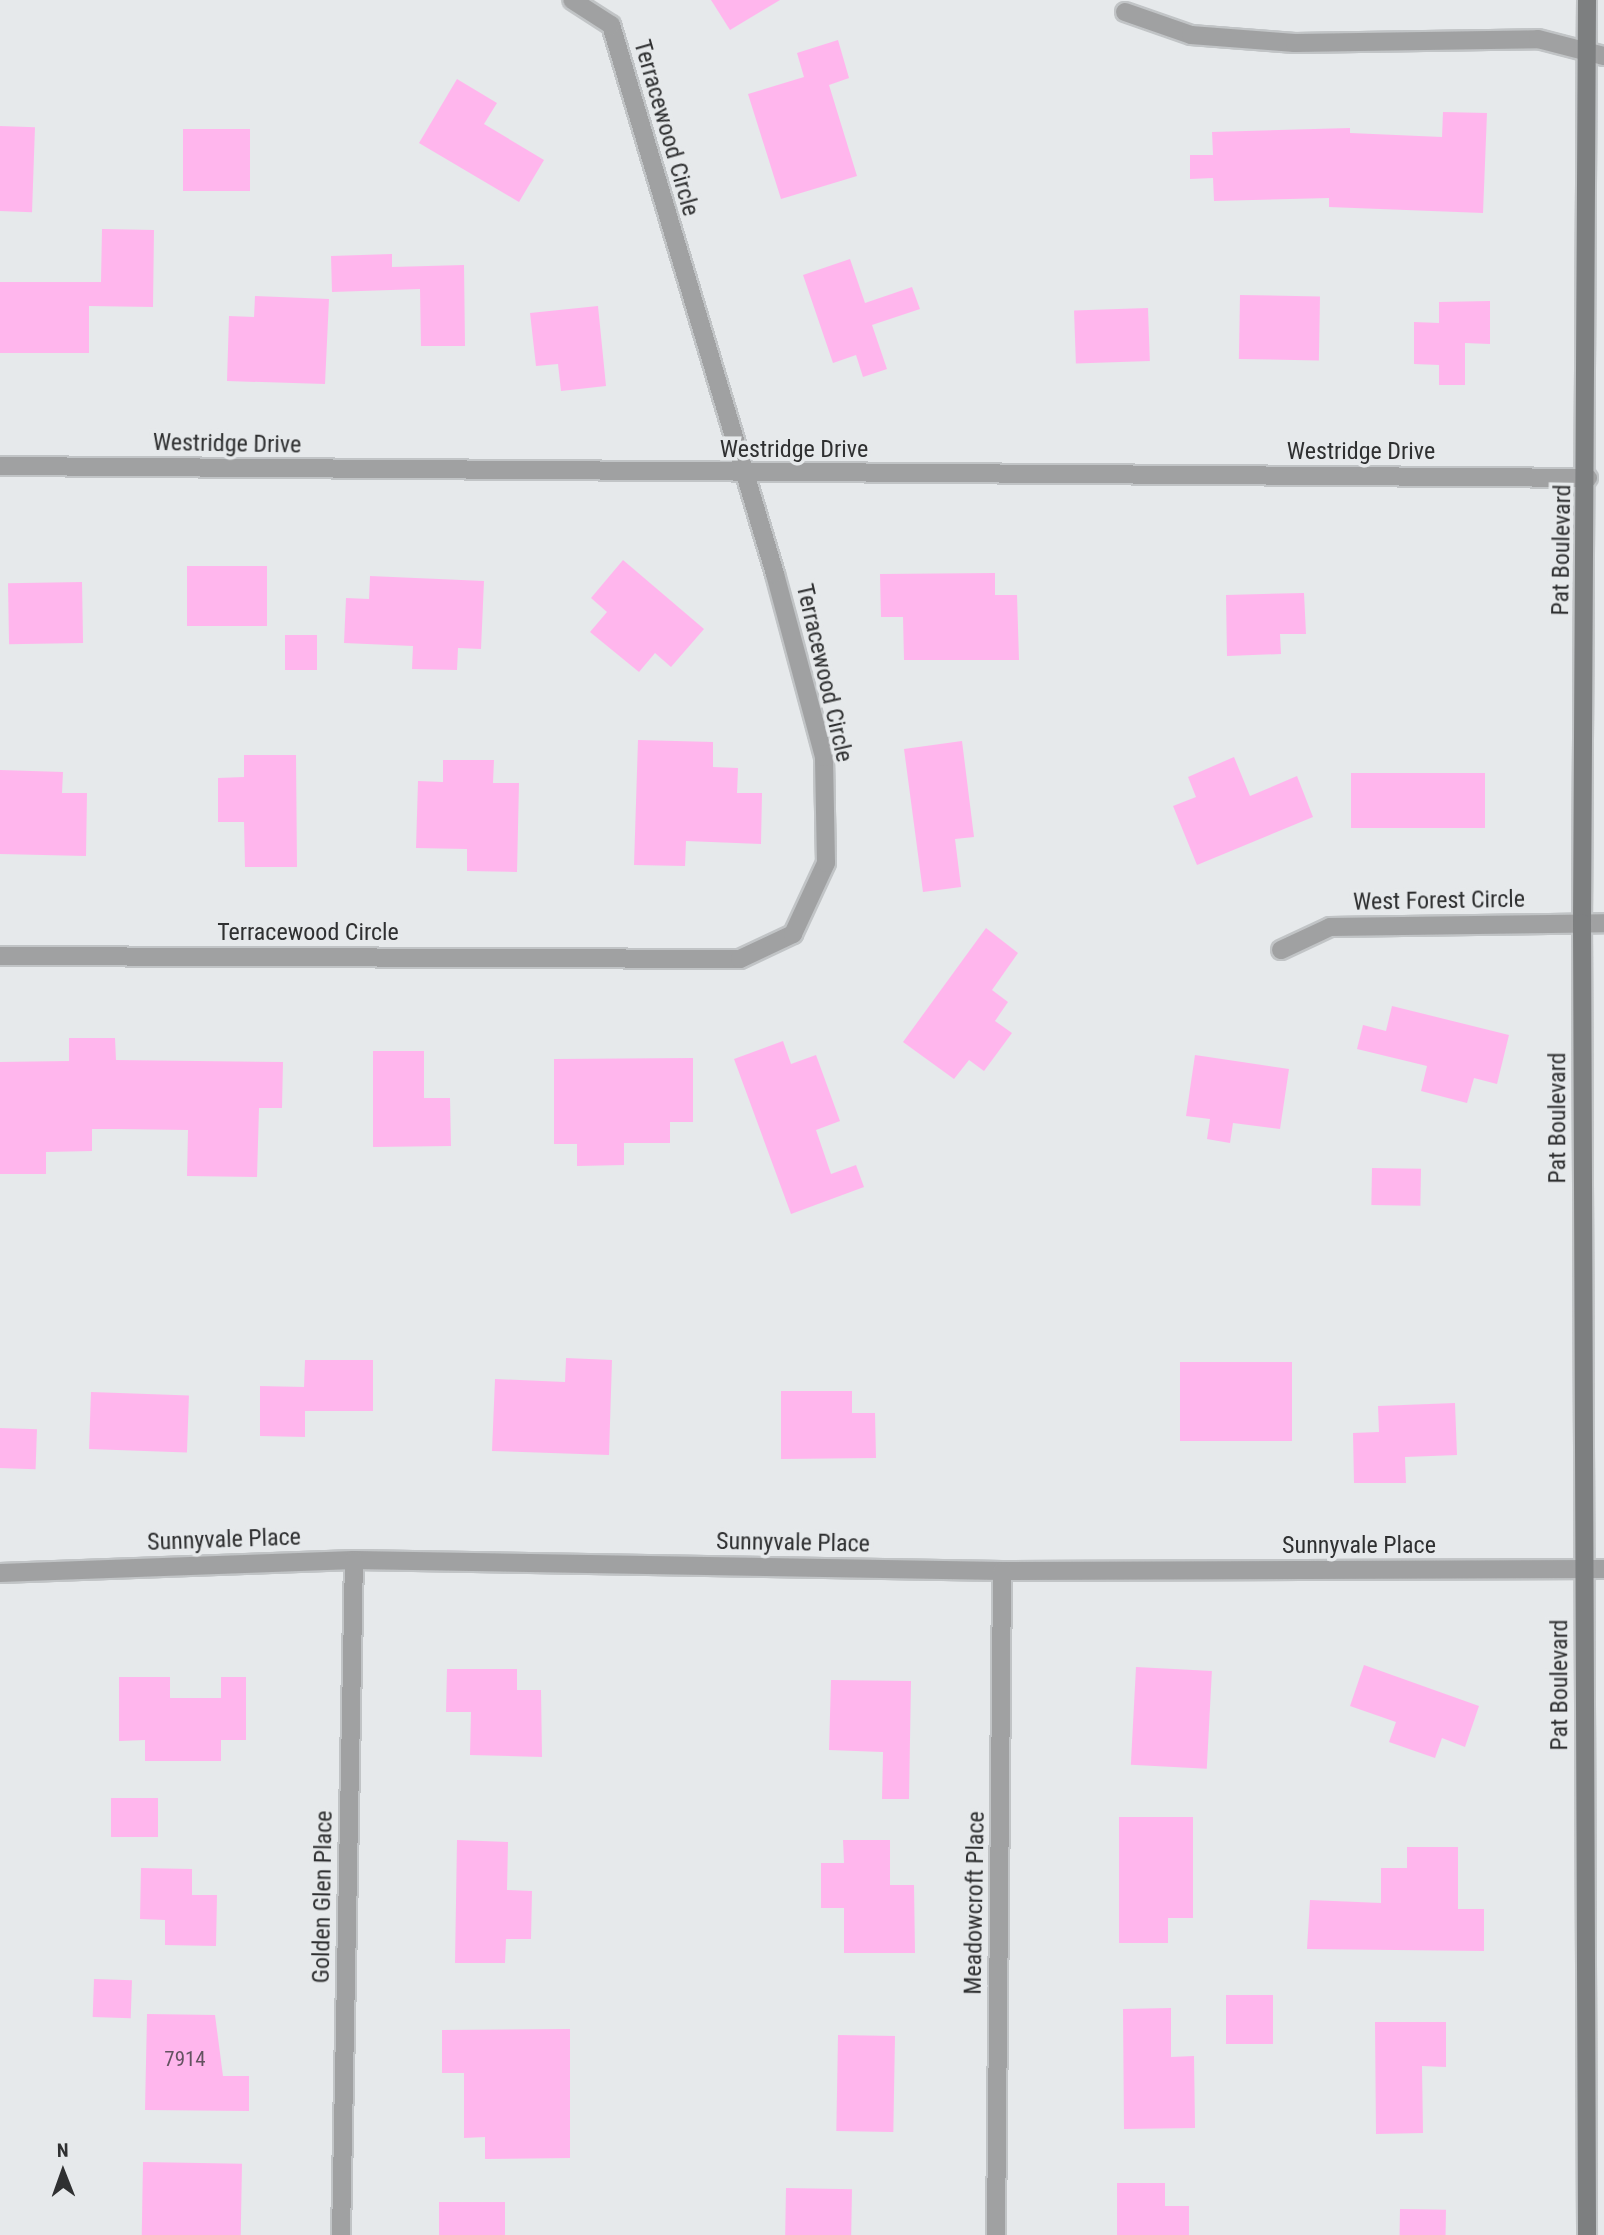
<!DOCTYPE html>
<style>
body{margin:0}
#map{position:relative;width:1604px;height:2235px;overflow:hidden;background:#e6e9eb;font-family:"Roboto Condensed",sans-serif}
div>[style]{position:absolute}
.building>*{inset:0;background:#ffb6ed;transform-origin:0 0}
.roads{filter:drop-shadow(2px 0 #c1c4c6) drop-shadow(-2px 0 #c1c4c6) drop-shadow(0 2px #c1c4c6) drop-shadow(0 -2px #c1c4c6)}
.street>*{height:18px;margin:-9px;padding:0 9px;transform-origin:9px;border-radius:9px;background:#a0a1a2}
.secondary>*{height:18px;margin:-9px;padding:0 9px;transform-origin:9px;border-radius:9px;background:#7d7f80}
span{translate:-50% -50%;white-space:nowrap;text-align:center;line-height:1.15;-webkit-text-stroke:7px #e6e9eb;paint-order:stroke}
.number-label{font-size:21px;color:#635260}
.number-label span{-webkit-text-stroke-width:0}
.street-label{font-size:24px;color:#2f3031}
.north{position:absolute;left:28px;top:2137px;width:70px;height:70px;-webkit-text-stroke:5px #e6e9eb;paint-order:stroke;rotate:359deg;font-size:19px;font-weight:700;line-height:28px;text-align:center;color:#2f3031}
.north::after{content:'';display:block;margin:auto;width:24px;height:32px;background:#2f3031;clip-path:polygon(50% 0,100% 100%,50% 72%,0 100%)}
</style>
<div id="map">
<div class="building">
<div style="clip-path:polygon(711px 0,780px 0,730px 30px)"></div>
<div style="clip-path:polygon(838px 40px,849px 78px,829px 85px,857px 176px,781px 199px,748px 94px,804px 77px,797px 53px)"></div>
<div style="clip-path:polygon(457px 79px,497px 103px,484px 124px,544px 160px,519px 202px,419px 143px)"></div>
<div style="clip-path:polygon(1443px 112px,1487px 113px,1483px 213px,1329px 207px,1329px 198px,1214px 201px,1213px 178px,1190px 179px,1190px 155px,1213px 155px,1212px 132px,1350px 128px,1350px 133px,1442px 137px)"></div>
<div style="left:0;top:126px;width:35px;height:85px;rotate:2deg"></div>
<div style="left:183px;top:129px;width:67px;height:62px"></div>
<div style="clip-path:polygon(102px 229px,154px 230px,153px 307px,89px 306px,89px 353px,0 353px,0 282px,101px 282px)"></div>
<div style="clip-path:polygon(392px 254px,392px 267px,464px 265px,465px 346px,421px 346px,420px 289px,332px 292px,331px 256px)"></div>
<div style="clip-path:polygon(850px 259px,865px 303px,912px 287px,920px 309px,872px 325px,887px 369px,863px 377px,856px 355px,833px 363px,803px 275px)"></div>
<div style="left:1240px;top:295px;width:80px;height:64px;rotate:1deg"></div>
<div style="clip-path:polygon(255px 296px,329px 299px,325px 384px,227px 381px,229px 316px,254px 317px)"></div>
<div style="clip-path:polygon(1490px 301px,1490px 344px,1465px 343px,1465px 385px,1439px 385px,1439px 365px,1414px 364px,1414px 322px,1439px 323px,1439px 302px)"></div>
<div style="clip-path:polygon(598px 306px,606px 386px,561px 391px,558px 364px,536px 366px,530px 313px)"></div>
<div style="left:1148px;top:308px;width:53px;height:74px;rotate:88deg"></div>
<div style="clip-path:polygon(623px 560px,704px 629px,671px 667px,655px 653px,639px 672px,590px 632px,607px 612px,591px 598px)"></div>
<div style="left:187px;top:566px;width:80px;height:60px"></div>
<div style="clip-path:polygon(995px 573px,995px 595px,1017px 595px,1019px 660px,904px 660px,903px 617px,881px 617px,880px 574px)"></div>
<div style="clip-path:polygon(370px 576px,484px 581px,481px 649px,458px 648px,457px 670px,412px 669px,413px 646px,344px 643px,346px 598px,369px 599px)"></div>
<div style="left:82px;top:582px;width:61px;height:74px;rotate:89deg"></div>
<div style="clip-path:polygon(1304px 593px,1306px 634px,1280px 634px,1281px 654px,1227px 656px,1226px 595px)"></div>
<div style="left:317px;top:635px;width:35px;height:32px;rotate:90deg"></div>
<div style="clip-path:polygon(638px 740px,713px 742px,713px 767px,738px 768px,737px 793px,762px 793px,761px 844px,686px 841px,685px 866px,634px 865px)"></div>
<div style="clip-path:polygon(962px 741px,974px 837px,955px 839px,961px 887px,923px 892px,904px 749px)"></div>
<div style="clip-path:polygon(244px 755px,296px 755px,297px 867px,245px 867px,244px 822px,218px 822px,218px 778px,244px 777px)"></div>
<div style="clip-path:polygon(1234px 757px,1250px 796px,1297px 776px,1313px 817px,1197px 865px,1173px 806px,1196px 797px,1188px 777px)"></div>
<div style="clip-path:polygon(443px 760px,494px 760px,493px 783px,519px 783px,517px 872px,467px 871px,467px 849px,416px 848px,418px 781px,443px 782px)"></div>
<div style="clip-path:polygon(0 770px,63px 772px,62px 793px,87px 793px,86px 856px,0 854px)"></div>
<div style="left:1351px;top:773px;width:134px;height:55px"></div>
<div style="clip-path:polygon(986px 928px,1018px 953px,992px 990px,1008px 1002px,995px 1021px,1012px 1033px,984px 1071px,969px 1060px,954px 1079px,903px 1042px)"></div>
<div style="clip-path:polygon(1392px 1006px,1509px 1035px,1497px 1084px,1474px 1078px,1467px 1103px,1421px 1091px,1427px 1066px,1357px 1049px,1363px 1025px,1386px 1031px)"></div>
<div style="clip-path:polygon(69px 1038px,115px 1038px,116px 1060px,283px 1062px,282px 1108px,259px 1108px,257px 1177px,187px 1176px,188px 1130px,118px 1129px,92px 1129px,92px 1151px,46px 1152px,46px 1174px,0 1174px,0 1062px,69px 1061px)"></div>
<div style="clip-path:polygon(783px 1041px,791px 1064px,816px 1055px,840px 1121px,816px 1130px,831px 1174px,856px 1165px,864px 1187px,791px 1214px,734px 1059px)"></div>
<div style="clip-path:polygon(373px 1051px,424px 1051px,424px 1098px,450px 1098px,451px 1146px,373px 1147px)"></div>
<div style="clip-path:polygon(1195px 1055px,1289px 1069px,1280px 1129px,1233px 1123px,1230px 1143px,1207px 1139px,1210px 1119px,1186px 1116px)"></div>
<div style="clip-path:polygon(693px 1058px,693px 1122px,670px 1122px,670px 1143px,624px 1143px,624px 1165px,577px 1166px,577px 1144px,554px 1144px,554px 1059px)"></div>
<div style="left:1372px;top:1168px;width:49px;height:37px;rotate:1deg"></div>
<div style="clip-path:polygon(566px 1358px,612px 1360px,609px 1455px,492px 1451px,495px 1379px,565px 1382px)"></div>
<div style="clip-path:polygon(305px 1360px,373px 1360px,373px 1411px,305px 1411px,305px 1437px,260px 1436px,260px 1386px,304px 1387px)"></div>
<div style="left:1180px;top:1362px;width:112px;height:79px"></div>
<div style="clip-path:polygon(781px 1391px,852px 1391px,852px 1413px,875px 1413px,876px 1458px,781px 1459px)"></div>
<div style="left:91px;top:1392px;width:98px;height:57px;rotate:2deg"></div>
<div style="clip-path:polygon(1455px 1403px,1457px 1455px,1405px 1457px,1406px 1483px,1354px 1483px,1353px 1433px,1379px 1432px,1378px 1406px)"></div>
<div style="left:0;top:1428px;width:37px;height:40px;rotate:2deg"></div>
<div style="clip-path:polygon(1364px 1665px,1479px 1706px,1465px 1747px,1442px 1738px,1435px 1758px,1389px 1742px,1396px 1722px,1350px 1706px)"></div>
<div style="left:1136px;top:1667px;width:76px;height:98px;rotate:3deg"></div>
<div style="clip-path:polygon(447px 1669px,517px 1669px,517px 1690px,541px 1690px,542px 1757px,470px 1755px,471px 1712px,446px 1712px)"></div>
<div style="clip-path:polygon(119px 1677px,170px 1677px,170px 1698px,221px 1698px,221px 1677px,246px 1677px,246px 1740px,221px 1740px,221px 1761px,145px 1761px,145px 1740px,119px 1741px)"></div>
<div style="clip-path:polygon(831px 1680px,911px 1681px,909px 1799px,882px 1799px,883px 1752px,829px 1750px)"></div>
<div style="left:158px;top:1798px;width:39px;height:47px;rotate:90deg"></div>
<div style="clip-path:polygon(1119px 1817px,1193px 1817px,1193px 1918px,1168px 1918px,1168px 1943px,1119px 1943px)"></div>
<div style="clip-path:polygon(457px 1840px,508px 1842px,507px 1890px,532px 1891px,531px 1939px,506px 1939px,505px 1963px,455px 1963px)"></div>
<div style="clip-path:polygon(843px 1840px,890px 1840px,890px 1885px,914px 1885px,915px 1953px,844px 1953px,844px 1908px,821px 1908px,821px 1863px,844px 1863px)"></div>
<div style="clip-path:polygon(1407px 1847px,1458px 1847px,1458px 1909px,1484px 1909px,1484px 1951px,1307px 1949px,1310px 1900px,1381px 1903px,1381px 1868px,1407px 1868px)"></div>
<div style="clip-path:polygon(141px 1868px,192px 1869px,192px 1895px,217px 1895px,216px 1946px,165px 1945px,165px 1920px,140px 1919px)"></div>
<div style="left:94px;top:1979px;width:38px;height:38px;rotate:2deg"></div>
<div style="left:1226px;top:1995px;width:47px;height:49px"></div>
<div style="clip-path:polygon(1171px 2008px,1171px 2057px,1194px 2056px,1195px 2128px,1124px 2129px,1123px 2009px)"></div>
<div style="clip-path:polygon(147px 2014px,215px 2015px,223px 2076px,249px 2076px,249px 2111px,145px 2110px)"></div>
<div style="clip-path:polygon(1375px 2022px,1446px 2022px,1446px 2067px,1422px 2066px,1423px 2133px,1376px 2134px)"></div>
<div style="clip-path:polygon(570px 2029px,570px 2158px,485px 2159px,485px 2137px,464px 2138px,464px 2073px,442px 2073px,442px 2030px)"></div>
<div style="left:838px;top:2035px;width:57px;height:96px;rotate:1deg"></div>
<div style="left:143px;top:2162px;width:99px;height:73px;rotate:1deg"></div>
<div style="clip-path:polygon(1117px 2183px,1165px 2183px,1165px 2206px,1189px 2206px,1189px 2235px,1117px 2235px)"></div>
<div style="left:786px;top:2188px;width:66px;height:47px;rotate:1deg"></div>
<div style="left:505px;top:2202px;width:33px;height:66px;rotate:90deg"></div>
<div style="left:1400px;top:2209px;width:46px;height:26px;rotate:1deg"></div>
</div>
<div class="roads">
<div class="street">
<div style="left:1125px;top:12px;width:70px;rotate:19.2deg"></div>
<div style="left:1191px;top:35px;width:104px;rotate:4.4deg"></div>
<div style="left:1295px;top:43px;width:243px;rotate:-0.9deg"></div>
<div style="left:1538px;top:39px;width:68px;rotate:14.4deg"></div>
<div style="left:0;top:466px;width:1588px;rotate:0.43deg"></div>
<div style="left:1281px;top:950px;width:54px;rotate:-25.1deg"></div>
<div style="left:1330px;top:927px;width:274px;rotate:-0.8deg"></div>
<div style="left:0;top:956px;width:740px;rotate:0.23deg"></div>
<div style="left:740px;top:959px;width:59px;rotate:-25.3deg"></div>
<div style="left:793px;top:934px;width:78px;rotate:-65.1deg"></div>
<div style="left:826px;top:863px;width:106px;rotate:-91.1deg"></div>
<div style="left:824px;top:757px;width:189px;rotate:-105deg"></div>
<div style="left:775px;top:574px;width:573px;rotate:-106.63deg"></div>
<div style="left:611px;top:25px;width:46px;rotate:-147.3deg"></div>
<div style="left:0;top:1573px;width:354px;rotate:-2.1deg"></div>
<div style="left:354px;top:1560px;width:648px;rotate:0.97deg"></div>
<div style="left:1002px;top:1571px;width:602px;rotate:-0.19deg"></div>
<div style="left:341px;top:2235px;width:675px;rotate:-88.9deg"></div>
<div style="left:996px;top:2235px;width:664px;rotate:-89.48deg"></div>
</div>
<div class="secondary">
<div style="left:1587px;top:0;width:923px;rotate:90.31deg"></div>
<div style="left:1582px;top:923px;width:1312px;rotate:89.78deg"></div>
</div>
</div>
<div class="number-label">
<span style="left:185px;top:2059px">7914</span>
</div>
<div class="street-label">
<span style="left:666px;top:128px;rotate:74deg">Terracewood Circle</span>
<span style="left:227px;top:444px;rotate:1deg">Westridge Drive</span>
<span style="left:794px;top:450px">Westridge Drive</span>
<span style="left:1361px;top:452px">Westridge Drive</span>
<span style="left:1562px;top:550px;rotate:-89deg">Pat Boulevard</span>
<span style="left:824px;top:673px;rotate:77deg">Terracewood Circle</span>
<span style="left:1439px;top:901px;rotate:-1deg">West Forest Circle</span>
<span style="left:308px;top:933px">Terracewood Circle</span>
<span style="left:1558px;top:1118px;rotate:-90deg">Pat Boulevard</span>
<span style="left:224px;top:1540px;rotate:-2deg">Sunnyvale Place</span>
<span style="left:793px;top:1543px;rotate:1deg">Sunnyvale Place</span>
<span style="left:1359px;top:1546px">Sunnyvale Place</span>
<span style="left:1560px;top:1685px;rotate:-90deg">Pat Boulevard</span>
<span style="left:323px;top:1897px;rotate:-89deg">Golden Glen Place</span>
<span style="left:975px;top:1903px;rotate:-89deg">Meadowcroft Place</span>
</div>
<div class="north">N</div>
</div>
